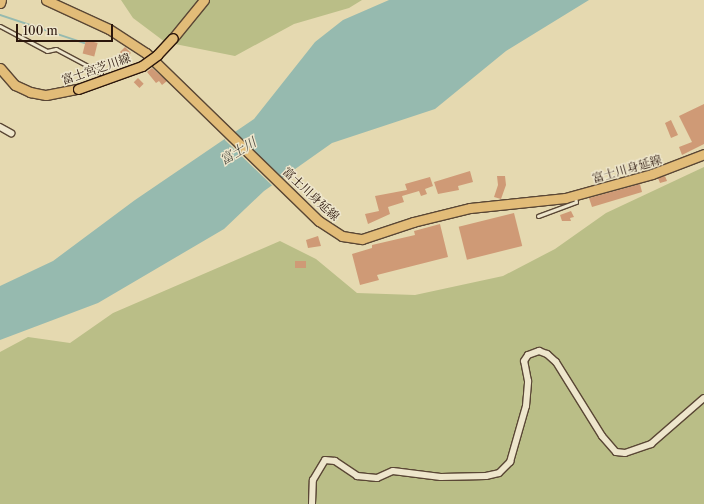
<!DOCTYPE html>
<meta charset="utf-8">
<style>
body{margin:0}
#map{position:relative;width:704px;height:504px;overflow:hidden;background:#e5d9b0;font-family:"Libre Caslon Text","Noto Serif JP",serif}
div>[style]{position:absolute}
.green>*{inset:0;background:#babe87}
.water>*{inset:0;background:#96baaf}
.pier>*{inset:0;background:#e5d9b0;transform-origin:0 0}
.stream>*{height:2px;margin:-1px;padding:0 1px;transform-origin:1px;border-radius:1px;background:#96baaf}
.building>*{inset:0;background:#cf9a76;transform-origin:0 0}
.roads{filter:drop-shadow(1px 0 #5a4735) drop-shadow(-1px 0 #5a4735) drop-shadow(0 1px #5a4735) drop-shadow(0 -1px #5a4735)}
.service>*{height:3px;margin:-1.5px;padding:0 1.5px;transform-origin:1.5px;border-radius:1.5px;background:#eee6cc}
.minor>*{height:6px;margin:-3px;padding:0 3px;transform-origin:3px;border-radius:3px;background:#eee6cc}
.primary>*{height:9px;margin:-4.5px;padding:0 4.5px;transform-origin:4.5px;border-radius:4.5px;background:#e2bc78}
.bridges{filter:drop-shadow(1px 0 #2b160c) drop-shadow(-1px 0 #2b160c) drop-shadow(0 1px #2b160c) drop-shadow(0 -1px #2b160c)}
.primary-bridge>*{height:9px;margin:-4.5px;padding:0 4.5px;transform-origin:4.5px;border-radius:4.5px;background:#e2bc78}
span{translate:-50% -50%;white-space:nowrap;text-align:center;line-height:1.15;-webkit-text-stroke:3px #eee6cc;paint-order:stroke}
.street-label{font-size:12px;color:#2b160c}
.water-label{font-size:13px;color:#504f45;font-style:italic}
.scale{position:absolute;left:16px;top:24px;width:97px;height:18px;box-sizing:border-box;border:2px solid #2b160c;border-top:0;padding-left:5px;font-size:12px;line-height:14px;white-space:nowrap;color:#2b160c;-webkit-text-stroke:3px #eee6cc;paint-order:stroke}
</style>
<div id="map">
<div class="green">
<div style="clip-path:polygon(121px 0,362px 0,349px 8px,294px 24px,235px 56px,165px 42px,133px 18px)"></div>
<div style="clip-path:polygon(704px 167px,704px 504px,0 504px,0 352px,28px 337px,70px 343px,113px 313px,280px 241px,316px 259px,357px 293px,415px 295px,503px 276px,555px 249px,606px 213px)"></div>
</div>
<div class="water">
<div style="clip-path:polygon(389px 0,589px 0,506px 51px,435px 109px,332px 143px,264px 191px,224px 229px,98px 303px,0 340px,0 286px,53px 261px,135px 200px,254px 119px,315px 42px,343px 20px)"></div>
</div>
<div class="pier">
<div style="left:233px;top:131px;width:70px;height:12px;rotate:44deg"></div>
</div>
<div class="stream">
<div style="left:0;top:15px;width:89px;rotate:18.4deg"></div>
</div>
<div class="building">
<div style="left:86px;top:40px;width:12px;height:14px;rotate:14deg"></div>
<div style="clip-path:polygon(125px 47px,131px 53px,125px 58px,120px 52px)"></div>
<div style="clip-path:polygon(152px 68px,167px 81px,162px 85px,159px 81px,156px 83px,147px 72px)"></div>
<div style="left:138px;top:78px;width:8px;height:6px;rotate:45deg"></div>
<div style="clip-path:polygon(704px 104px,704px 144px,682px 155px,679px 147px,692px 142px,679px 116px)"></div>
<div style="clip-path:polygon(671px 120px,678px 135px,671px 138px,665px 123px)"></div>
<div style="clip-path:polygon(470px 171px,473px 182px,458px 186px,459px 190px,438px 194px,434px 182px)"></div>
<div style="clip-path:polygon(497px 176px,505px 176px,506px 185px,501px 199px,494px 197px,498px 185px)"></div>
<div style="clip-path:polygon(665px 176px,667px 181px,660px 183px,658px 178px)"></div>
<div style="clip-path:polygon(430px 177px,433px 186px,425px 189px,427px 194px,421px 196px,419px 191px,402px 196px,404px 202px,388px 207px,390px 214px,368px 224px,365px 214px,379px 211px,375px 196px,407px 190px,405px 184px)"></div>
<div style="clip-path:polygon(640px 184px,642px 192px,592px 207px,589px 198px)"></div>
<div style="clip-path:polygon(571px 211px,574px 217px,570px 218px,571px 221px,562px 221px,560px 215px)"></div>
<div style="left:514px;top:213px;width:34px;height:57px;rotate:76deg"></div>
<div style="clip-path:polygon(440px 224px,448px 257px,377px 275px,379px 280px,360px 285px,352px 254px,372px 248px,372px 245px,415px 235px,414px 231px)"></div>
<div style="clip-path:polygon(318px 236px,321px 246px,308px 248px,306px 240px)"></div>
<div style="left:295px;top:261px;width:11px;height:7px"></div>
</div>
<div class="roads">
<div class="service">
<div style="left:0;top:26px;width:53px;rotate:28deg"></div>
<div style="left:47px;top:51px;width:9px;rotate:-13deg"></div>
<div style="left:56px;top:49px;width:51px;rotate:28.1deg"></div>
<div style="left:538px;top:216px;width:40px;rotate:-20.2deg"></div>
<div style="left:576px;top:202px;width:5px;rotate:-101deg"></div>
</div>
<div class="minor">
<div style="left:0;top:127px;width:13px;rotate:29deg"></div>
<div style="left:312px;top:504px;width:24px;rotate:-88deg"></div>
<div style="left:313px;top:480px;width:23px;rotate:-59deg"></div>
<div style="left:325px;top:460px;width:10px;rotate:6deg"></div>
<div style="left:335px;top:461px;width:27px;rotate:34deg"></div>
<div style="left:357px;top:476px;width:20px;rotate:6deg"></div>
<div style="left:377px;top:478px;width:17px;rotate:-24deg"></div>
<div style="left:393px;top:471px;width:48px;rotate:7.1deg"></div>
<div style="left:441px;top:477px;width:45px;rotate:-1.3deg"></div>
<div style="left:486px;top:476px;width:13px;rotate:-13deg"></div>
<div style="left:499px;top:473px;width:16px;rotate:-45deg"></div>
<div style="left:510px;top:462px;width:58px;rotate:-74.1deg"></div>
<div style="left:526px;top:406px;width:25px;rotate:-85deg"></div>
<div style="left:528px;top:381px;width:20px;rotate:-101deg"></div>
<div style="left:524px;top:361px;width:7px;rotate:-56deg"></div>
<div style="left:528px;top:355px;width:12px;rotate:-20deg"></div>
<div style="left:539px;top:351px;width:9px;rotate:21deg"></div>
<div style="left:547px;top:354px;width:12px;rotate:42deg"></div>
<div style="left:556px;top:362px;width:87px;rotate:58.1deg"></div>
<div style="left:602px;top:436px;width:21px;rotate:49deg"></div>
<div style="left:616px;top:452px;width:9px;rotate:6deg"></div>
<div style="left:625px;top:453px;width:28px;rotate:-19deg"></div>
<div style="left:651px;top:444px;width:70px;rotate:-41deg"></div>
</div>
<div class="primary">
<div style="left:46px;top:0;width:69px;rotate:24.7deg"></div>
<div style="left:109px;top:29px;width:44px;rotate:33deg"></div>
<div style="left:146px;top:53px;width:241px;rotate:44.2deg"></div>
<div style="left:319px;top:221px;width:27px;rotate:33deg"></div>
<div style="left:342px;top:236px;width:20px;rotate:9deg"></div>
<div style="left:362px;top:239px;width:54px;rotate:-18.4deg"></div>
<div style="left:413px;top:222px;width:59px;rotate:-13.8deg"></div>
<div style="left:470px;top:208px;width:96px;rotate:-6deg"></div>
<div style="left:565px;top:198px;width:90px;rotate:-15.4deg"></div>
<div style="left:652px;top:174px;width:56px;rotate:-21deg"></div>
<div style="left:0;top:3px;width:3px;rotate:-72deg"></div>
<div style="left:173px;top:38px;width:49px;rotate:-50.8deg"></div>
<div style="left:0;top:68px;width:23px;rotate:49deg"></div>
<div style="left:15px;top:85px;width:17px;rotate:25deg"></div>
<div style="left:30px;top:92px;width:16px;rotate:11deg"></div>
<div style="left:46px;top:95px;width:33px;rotate:-11deg"></div>
</div>
</div>
<div class="bridges">
<div class="primary-bridge">
<div style="left:78px;top:89px;width:68px;rotate:-19.8deg"></div>
<div style="left:142px;top:66px;width:19px;rotate:-36deg"></div>
<div style="left:157px;top:55px;width:23px;rotate:-47deg"></div>
</div>
</div>
<div class="street-label">
<span style="left:96px;top:69px;rotate:-19deg">富士宮芝川線</span>
<span style="left:627px;top:169px;rotate:-16deg">富士川身延線</span>
<span style="left:311px;top:194px;rotate:43deg">富士川身延線</span>
</div>
<div class="water-label">
<span style="left:238px;top:151px;rotate:-31deg">富士川</span>
</div>
<div class="scale">100 m</div>
</div>
